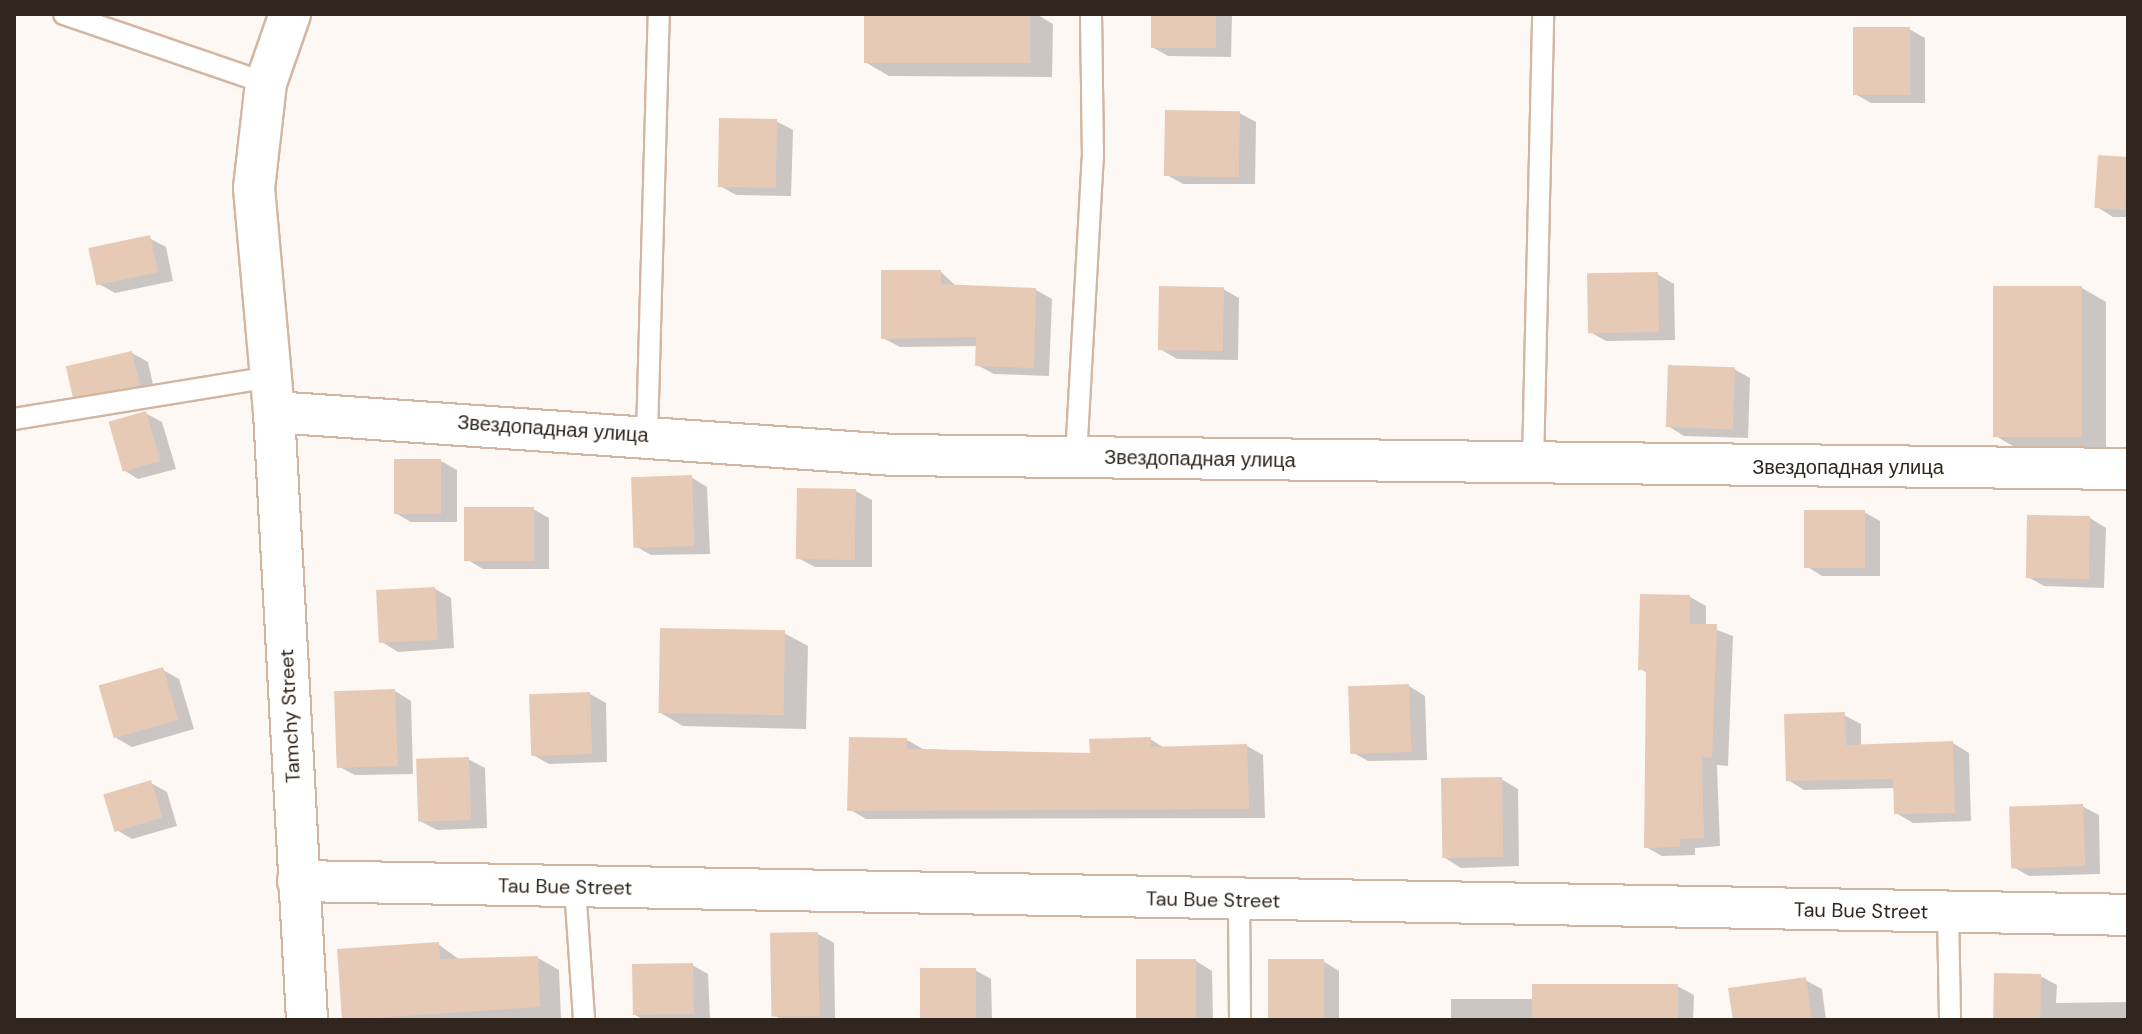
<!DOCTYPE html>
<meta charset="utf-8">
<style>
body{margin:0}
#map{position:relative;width:2142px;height:1034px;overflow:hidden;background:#fef8f4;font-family:"DM Sans",sans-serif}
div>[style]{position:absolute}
.shadow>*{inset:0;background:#0003}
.building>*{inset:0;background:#e7cab6;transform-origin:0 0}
.roads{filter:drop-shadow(2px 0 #d3b6a2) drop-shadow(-2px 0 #d3b6a2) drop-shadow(0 2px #d3b6a2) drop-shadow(0 -2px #d3b6a2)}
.service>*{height:20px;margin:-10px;padding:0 10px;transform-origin:10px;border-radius:10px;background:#fff}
.minor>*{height:40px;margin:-20px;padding:0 20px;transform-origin:20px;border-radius:20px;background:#fff}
span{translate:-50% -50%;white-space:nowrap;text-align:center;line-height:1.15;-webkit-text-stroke:7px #fff;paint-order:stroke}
.street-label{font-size:20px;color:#31261e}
.frame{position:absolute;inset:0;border:16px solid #31261e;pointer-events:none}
</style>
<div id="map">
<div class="shadow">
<div style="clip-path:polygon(866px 14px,1036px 14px,1053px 24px,1052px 77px,889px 76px,865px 62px)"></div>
<div style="clip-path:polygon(1153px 14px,1232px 14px,1231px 57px,1168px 56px,1152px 47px)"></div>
<div style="clip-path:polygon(1909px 29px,1925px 38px,1925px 103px,1871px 103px,1855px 94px)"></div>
<div style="clip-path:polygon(1239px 113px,1256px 122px,1255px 184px,1183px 184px,1167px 175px)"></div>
<div style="clip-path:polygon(776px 121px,793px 130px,791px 196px,736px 195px,720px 186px)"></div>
<div style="clip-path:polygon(2128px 159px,2128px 217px,2113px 217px,2097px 207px)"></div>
<div style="clip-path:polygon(149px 238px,166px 247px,173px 281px,115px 293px,99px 284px)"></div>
<div style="clip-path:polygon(941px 272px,957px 287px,1036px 290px,1052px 299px,1049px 376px,994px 374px,977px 365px,978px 346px,900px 347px,883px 338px)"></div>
<div style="clip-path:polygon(1657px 274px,1674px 284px,1675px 340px,1606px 341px,1590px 332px)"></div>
<div style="clip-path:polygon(2082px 288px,2106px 302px,2106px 449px,2018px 449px,1994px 435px)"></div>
<div style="clip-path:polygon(1223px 289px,1239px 298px,1238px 360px,1177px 359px,1160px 349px)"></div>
<div style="clip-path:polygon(132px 353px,148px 362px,155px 394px,90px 405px,74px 395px)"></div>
<div style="clip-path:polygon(1734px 369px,1750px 378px,1748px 438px,1684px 436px,1668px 426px)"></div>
<div style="clip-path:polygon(145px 413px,162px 422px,176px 469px,138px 479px,122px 469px)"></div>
<div style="clip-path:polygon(441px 461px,457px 470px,457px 522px,411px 522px,395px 513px)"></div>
<div style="clip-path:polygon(691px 477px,707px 487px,710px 554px,651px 555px,635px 546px)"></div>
<div style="clip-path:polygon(856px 491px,872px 500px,872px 567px,815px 567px,798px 558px)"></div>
<div style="clip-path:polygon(533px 509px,549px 518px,549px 569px,483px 569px,466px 559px)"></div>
<div style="clip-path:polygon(1864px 512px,1880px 521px,1880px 576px,1822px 576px,1806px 566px)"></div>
<div style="clip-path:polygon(2090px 518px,2106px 528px,2104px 588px,2044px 586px,2028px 577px)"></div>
<div style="clip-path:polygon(435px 589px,451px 598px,454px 648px,398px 652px,382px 642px)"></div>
<div style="clip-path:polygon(1690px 597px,1706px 606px,1706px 626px,1733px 636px,1728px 766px,1717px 765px,1720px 846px,1695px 848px,1695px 855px,1662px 856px,1646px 847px,1648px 673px,1640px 669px)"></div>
<div style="clip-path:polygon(784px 633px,808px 646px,806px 729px,683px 726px,659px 712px)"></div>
<div style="clip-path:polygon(163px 670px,179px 679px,194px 729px,132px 747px,116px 738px)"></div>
<div style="clip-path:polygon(1409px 686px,1425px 696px,1427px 760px,1368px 761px,1352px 752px)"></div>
<div style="clip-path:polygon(395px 691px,411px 701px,413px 774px,355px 775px,338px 766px)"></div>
<div style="clip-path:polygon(590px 694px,606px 703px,607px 762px,549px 764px,533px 755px)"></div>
<div style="clip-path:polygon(1844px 715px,1861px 724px,1861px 746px,1953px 743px,1969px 753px,1971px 821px,1913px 823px,1896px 813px,1896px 788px,1804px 790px,1788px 780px)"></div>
<div style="clip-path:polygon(1150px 739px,1166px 749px,1247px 746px,1263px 755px,1265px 818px,866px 819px,849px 809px,907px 740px,923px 749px,1092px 755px)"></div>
<div style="clip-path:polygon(468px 759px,485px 768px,487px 828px,437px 830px,420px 821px)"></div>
<div style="clip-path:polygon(1501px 779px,1518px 789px,1519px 866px,1461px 868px,1445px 858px)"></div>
<div style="clip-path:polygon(151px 783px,167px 792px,177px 826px,132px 839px,115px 829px)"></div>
<div style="clip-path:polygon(2082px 806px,2099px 815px,2100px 874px,2029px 876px,2013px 867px)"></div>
<div style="clip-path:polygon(818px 934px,834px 943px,835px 1020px,782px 1020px,774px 1015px)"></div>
<div style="clip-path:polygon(438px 944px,460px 960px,538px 958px,559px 970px,561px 1019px,344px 1020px,339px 951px)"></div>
<div style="clip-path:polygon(1196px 961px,1212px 971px,1213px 1020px,1141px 1020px)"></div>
<div style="clip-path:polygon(1323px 961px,1339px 971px,1339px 1020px,1270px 1017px)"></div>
<div style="clip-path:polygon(692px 965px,708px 974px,710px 1020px,644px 1020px,635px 1015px)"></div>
<div style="clip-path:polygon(975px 970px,991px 979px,992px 1020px,923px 1020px)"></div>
<div style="clip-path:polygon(2040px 976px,2057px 985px,2056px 1003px,2128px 1002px,2128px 1020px,1995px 1020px)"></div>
<div style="clip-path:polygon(1805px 980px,1822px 989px,1826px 1020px,1735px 1020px)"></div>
<div style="clip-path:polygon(1677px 986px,1694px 995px,1693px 1020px,1451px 1020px,1451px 999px,1534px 999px)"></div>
</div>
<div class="building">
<div style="left:864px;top:14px;width:166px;height:49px"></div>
<div style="left:1151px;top:14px;width:65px;height:34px"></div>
<div style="left:1853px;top:27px;width:57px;height:68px"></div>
<div style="left:1165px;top:110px;width:75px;height:66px;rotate:1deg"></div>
<div style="left:719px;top:118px;width:58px;height:69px;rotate:1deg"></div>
<div style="left:2098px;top:155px;width:30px;height:53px;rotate:4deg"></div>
<div style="left:150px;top:235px;width:38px;height:63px;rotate:78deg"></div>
<div style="clip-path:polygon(881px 270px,941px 270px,941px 284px,1036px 288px,1034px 368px,975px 366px,976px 337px,881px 339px)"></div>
<div style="left:1658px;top:272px;width:60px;height:71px;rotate:89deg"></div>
<div style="left:1159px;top:286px;width:65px;height:64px;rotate:1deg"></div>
<div style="left:1993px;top:286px;width:89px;height:151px"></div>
<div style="left:132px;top:351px;width:35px;height:68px;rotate:77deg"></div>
<div style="left:1668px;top:365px;width:67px;height:62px;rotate:2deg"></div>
<div style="left:146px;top:411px;width:52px;height:39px;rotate:74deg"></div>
<div style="left:394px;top:459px;width:47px;height:55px"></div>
<div style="left:692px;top:475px;width:71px;height:61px;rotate:88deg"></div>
<div style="left:797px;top:488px;width:59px;height:71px;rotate:1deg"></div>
<div style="left:464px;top:507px;width:70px;height:54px"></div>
<div style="left:1804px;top:510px;width:61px;height:58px"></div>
<div style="left:2027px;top:515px;width:63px;height:63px;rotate:1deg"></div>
<div style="left:435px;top:587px;width:53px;height:59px;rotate:87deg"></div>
<div style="clip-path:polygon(1640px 594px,1690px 595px,1690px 624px,1717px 624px,1712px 758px,1702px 757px,1704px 838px,1680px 839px,1680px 847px,1644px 848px,1646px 670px,1638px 670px)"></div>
<div style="left:660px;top:628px;width:125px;height:85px;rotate:1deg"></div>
<div style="left:163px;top:667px;width:55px;height:67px;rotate:74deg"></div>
<div style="left:1409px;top:684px;width:68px;height:61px;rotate:88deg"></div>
<div style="left:395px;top:689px;width:77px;height:61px;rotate:88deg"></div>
<div style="left:590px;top:692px;width:62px;height:61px;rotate:88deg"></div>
<div style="clip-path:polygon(1845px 712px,1846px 745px,1953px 741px,1955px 813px,1894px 814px,1893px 779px,1786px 781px,1784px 714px)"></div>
<div style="clip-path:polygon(849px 737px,907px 738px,907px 749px,1090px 753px,1089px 739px,1151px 737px,1151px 747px,1247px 744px,1249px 809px,847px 811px)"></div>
<div style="left:469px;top:757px;width:63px;height:53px;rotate:88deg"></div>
<div style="left:1502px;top:777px;width:80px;height:61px;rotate:89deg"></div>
<div style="left:151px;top:780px;width:39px;height:50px;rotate:73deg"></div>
<div style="left:2083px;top:804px;width:62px;height:74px;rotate:88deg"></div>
<div style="left:818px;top:932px;width:84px;height:48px;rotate:89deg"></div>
<div style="clip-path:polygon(439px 942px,440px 959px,538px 956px,540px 1007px,342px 1020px,337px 949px)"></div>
<div style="left:1136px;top:959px;width:60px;height:61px"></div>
<div style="left:1268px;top:959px;width:56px;height:59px"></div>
<div style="left:693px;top:963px;width:51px;height:61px;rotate:89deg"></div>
<div style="left:976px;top:968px;width:52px;height:56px;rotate:90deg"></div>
<div style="left:1994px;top:973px;width:47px;height:47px;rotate:1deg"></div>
<div style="clip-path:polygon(1806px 977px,1812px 1020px,1733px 1020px,1728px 988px)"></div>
<div style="left:1532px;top:984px;width:146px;height:36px"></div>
</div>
<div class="roads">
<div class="service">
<div style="left:64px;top:14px;width:213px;rotate:18.9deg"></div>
<div style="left:14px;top:419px;width:260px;rotate:-9.3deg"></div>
<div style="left:647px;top:435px;width:421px;rotate:-88.4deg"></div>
<div style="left:1076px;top:457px;width:300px;rotate:-86.8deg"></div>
<div style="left:1093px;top:157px;width:143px;rotate:-90.8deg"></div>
<div style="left:1533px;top:464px;width:450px;rotate:-88.7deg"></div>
<div style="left:575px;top:887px;width:133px;rotate:86.1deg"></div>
<div style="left:1239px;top:901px;width:119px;rotate:89.5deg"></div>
<div style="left:1948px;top:913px;width:107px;rotate:88.9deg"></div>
</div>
<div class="minor">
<div style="left:290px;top:14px;width:73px;rotate:109.2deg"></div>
<div style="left:266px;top:83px;width:106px;rotate:96.5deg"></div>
<div style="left:254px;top:188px;width:225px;rotate:84.9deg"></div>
<div style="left:274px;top:412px;width:609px;rotate:86.89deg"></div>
<div style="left:274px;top:412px;width:620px;rotate:3.97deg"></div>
<div style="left:893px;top:455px;width:1235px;rotate:0.65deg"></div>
<div style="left:298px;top:881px;width:1830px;rotate:1.06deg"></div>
</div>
</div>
<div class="street-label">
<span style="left:553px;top:429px;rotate:4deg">Звездопадная улица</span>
<span style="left:1200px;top:459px;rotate:1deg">Звездопадная улица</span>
<span style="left:1848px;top:467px">Звездопадная улица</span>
<span style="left:290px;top:716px;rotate:-93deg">Tamchy Street</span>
<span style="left:565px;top:887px;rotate:1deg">Tau Bue Street</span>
<span style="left:1213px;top:900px;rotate:1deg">Tau Bue Street</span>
<span style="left:1861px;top:911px;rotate:1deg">Tau Bue Street</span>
</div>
<div class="frame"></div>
</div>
